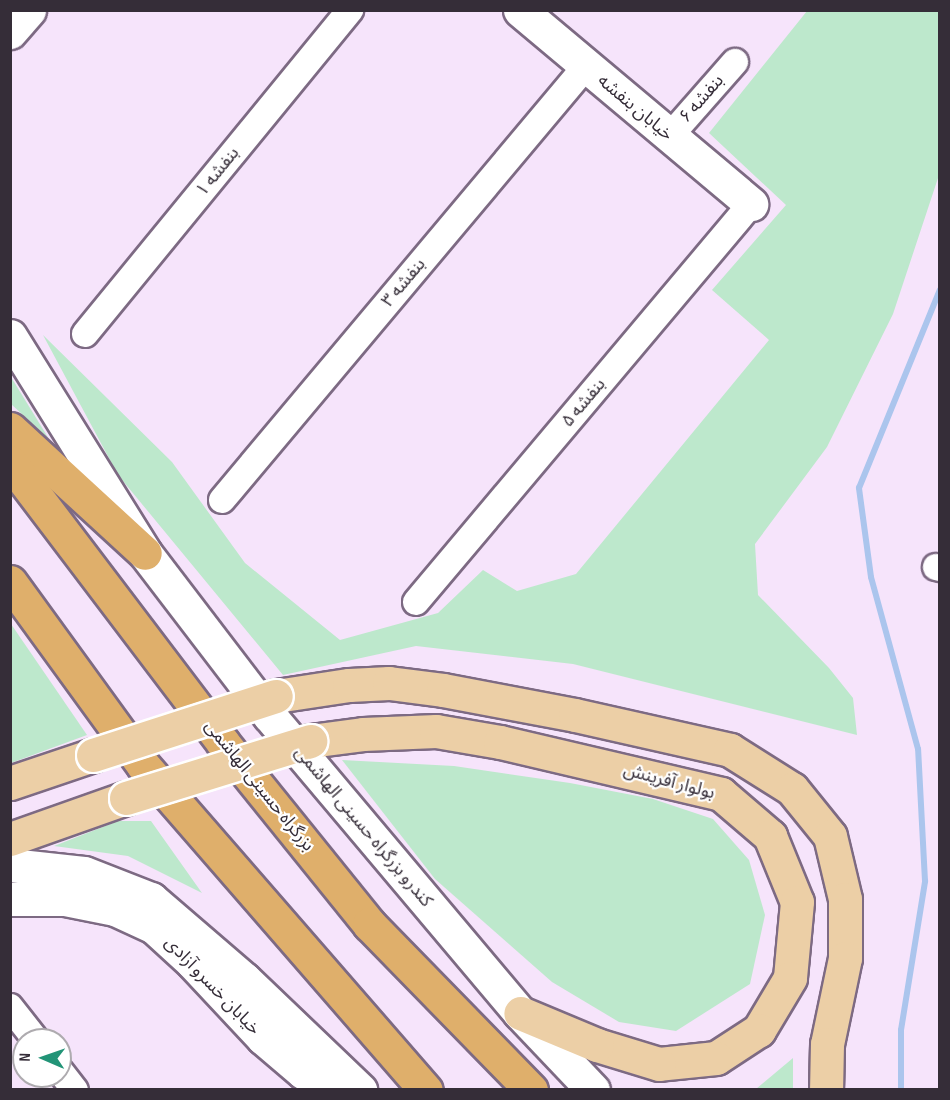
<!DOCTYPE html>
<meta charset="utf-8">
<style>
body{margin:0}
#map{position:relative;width:950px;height:1100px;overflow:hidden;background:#f6e4fb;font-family:"Sofia Sans Condensed","Noto Sans Arabic",sans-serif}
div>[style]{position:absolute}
.green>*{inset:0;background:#bde8cc}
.stream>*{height:6px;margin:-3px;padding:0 3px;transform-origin:3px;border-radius:3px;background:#abc5ed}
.roads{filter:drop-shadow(2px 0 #7d6a83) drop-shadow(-2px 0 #7d6a83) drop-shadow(0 2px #7d6a83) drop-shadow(0 -2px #7d6a83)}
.street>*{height:26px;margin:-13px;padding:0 13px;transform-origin:13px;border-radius:13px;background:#fff}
.secondary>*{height:33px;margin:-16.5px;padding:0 16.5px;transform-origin:16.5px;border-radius:16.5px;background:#fff}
.primary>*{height:33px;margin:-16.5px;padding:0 16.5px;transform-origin:16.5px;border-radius:16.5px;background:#eccfa6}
.highway>*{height:33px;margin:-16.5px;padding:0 16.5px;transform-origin:16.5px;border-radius:16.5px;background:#dfaf6b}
.bridges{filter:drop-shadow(2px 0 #fff) drop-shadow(-2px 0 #fff) drop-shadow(0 2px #fff) drop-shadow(0 -2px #fff)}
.primary-bridge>*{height:33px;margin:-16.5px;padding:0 16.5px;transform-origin:16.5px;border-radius:16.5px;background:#eccfa6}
span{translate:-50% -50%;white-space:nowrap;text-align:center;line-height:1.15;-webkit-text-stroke:4.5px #fff;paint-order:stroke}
.street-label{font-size:18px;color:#352d38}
.frame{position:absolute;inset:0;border:12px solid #352d38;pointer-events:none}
.north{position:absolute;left:12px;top:1028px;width:60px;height:60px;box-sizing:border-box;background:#fff;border:2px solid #aeabaf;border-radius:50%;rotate:272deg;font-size:16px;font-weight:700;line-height:24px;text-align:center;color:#352d38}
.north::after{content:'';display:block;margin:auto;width:21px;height:27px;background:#229477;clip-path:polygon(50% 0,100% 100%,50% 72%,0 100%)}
</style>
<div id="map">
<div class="green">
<div style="clip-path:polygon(807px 11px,939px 11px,939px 175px,893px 314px,827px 447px,755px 544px,758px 595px,829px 668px,853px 698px,857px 735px,573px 664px,416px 646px,283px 675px,118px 475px,43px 335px,172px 462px,245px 563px,340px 640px,438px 613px,483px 570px,517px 591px,576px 574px,769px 340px,712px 290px,786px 205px,709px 133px)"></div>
<div style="clip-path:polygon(11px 377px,49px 439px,11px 404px)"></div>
<div style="clip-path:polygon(11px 624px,87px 735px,11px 763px,10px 763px)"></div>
<div style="clip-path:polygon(342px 760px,454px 766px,570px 783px,653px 799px,713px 819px,749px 860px,765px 915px,750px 984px,676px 1031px,619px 1022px,552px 982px,435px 879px)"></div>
<div style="clip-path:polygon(118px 821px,151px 821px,202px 893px,128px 856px,54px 846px)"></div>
<div style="clip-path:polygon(793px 1058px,793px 1089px,756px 1089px)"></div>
</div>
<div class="stream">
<div style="left:901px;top:1090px;width:60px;rotate:-90deg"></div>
<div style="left:901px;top:1030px;width:151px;rotate:-80.8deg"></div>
<div style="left:925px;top:881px;width:132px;rotate:-93deg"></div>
<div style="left:918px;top:749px;width:178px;rotate:-105.3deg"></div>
<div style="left:871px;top:577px;width:90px;rotate:-97.7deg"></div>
<div style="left:859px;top:488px;width:214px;rotate:-67.8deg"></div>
</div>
<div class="roads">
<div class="street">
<div style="left:669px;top:137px;width:100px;rotate:-48.7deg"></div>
<div style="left:85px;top:334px;width:419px;rotate:-50.7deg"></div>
<div style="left:222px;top:500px;width:566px;rotate:-50.01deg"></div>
<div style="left:936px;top:567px;width:4px;rotate:14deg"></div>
<div style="left:416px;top:602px;width:520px;rotate:-49.91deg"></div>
<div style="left:10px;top:1007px;width:42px;rotate:51.8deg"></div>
<div style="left:60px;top:1071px;width:24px;rotate:52deg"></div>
</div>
<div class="secondary">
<div style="left:520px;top:10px;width:302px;rotate:40deg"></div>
<div style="left:10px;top:32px;width:29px;rotate:-49deg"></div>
<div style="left:10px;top:336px;width:256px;rotate:58.1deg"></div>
<div style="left:145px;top:553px;width:204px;rotate:52.6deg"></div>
<div style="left:269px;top:715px;width:390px;rotate:49.9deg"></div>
<div style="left:520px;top:1013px;width:106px;rotate:46.5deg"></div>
<div style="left:10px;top:865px;width:74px;rotate:6.2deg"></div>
<div style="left:84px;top:873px;width:72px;rotate:21.2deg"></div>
<div style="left:151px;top:899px;width:123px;rotate:40.7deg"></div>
<div style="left:244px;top:979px;width:161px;rotate:43.7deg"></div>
<div style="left:10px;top:899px;width:55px"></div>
<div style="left:65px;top:899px;width:51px;rotate:11.3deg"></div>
<div style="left:115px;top:909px;width:43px;rotate:24.8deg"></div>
<div style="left:154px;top:927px;width:52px;rotate:42.6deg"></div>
<div style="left:192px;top:962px;width:104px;rotate:46.9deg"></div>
<div style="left:263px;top:1038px;width:52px;rotate:40.4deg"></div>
<div style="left:303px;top:1072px;width:35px;rotate:31deg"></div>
</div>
<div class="primary">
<div style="left:276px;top:696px;width:74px;rotate:-8.6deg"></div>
<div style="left:349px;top:685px;width:40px;rotate:-2.9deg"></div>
<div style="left:389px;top:683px;width:54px;rotate:7.4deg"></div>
<div style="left:443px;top:690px;width:134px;rotate:10.7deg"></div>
<div style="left:575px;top:715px;width:159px;rotate:12.7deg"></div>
<div style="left:730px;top:750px;width:73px;rotate:32.2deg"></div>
<div style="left:792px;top:789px;width:60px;rotate:51deg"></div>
<div style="left:830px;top:836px;width:65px;rotate:76.6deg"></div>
<div style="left:845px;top:899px;width:59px;rotate:90deg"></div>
<div style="left:845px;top:958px;width:88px;rotate:101.8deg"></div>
<div style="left:827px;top:1044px;width:46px;rotate:91.2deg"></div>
<div style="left:310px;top:741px;width:53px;rotate:-7.5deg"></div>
<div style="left:363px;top:734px;width:73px;rotate:-2.4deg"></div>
<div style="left:436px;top:731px;width:65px;rotate:9.8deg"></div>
<div style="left:500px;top:742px;width:227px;rotate:13.2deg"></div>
<div style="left:721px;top:794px;width:65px;rotate:40.6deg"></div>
<div style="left:770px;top:836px;width:71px;rotate:67.8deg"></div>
<div style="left:797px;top:902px;width:76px;rotate:95.3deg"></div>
<div style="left:790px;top:978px;width:61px;rotate:120.8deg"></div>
<div style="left:759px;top:1030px;width:51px;rotate:146.9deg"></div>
<div style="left:716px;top:1058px;width:57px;rotate:174deg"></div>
<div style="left:659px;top:1064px;width:65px;rotate:-163deg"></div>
<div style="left:597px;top:1045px;width:83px;rotate:-157.4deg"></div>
<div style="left:10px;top:783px;width:88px;rotate:-18.6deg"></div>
<div style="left:10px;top:839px;width:123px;rotate:-19.5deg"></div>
</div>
<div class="highway">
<div style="left:10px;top:429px;width:183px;rotate:42.6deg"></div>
<div style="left:10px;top:462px;width:353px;rotate:52.8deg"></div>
<div style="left:223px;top:743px;width:233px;rotate:51.1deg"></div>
<div style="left:369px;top:924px;width:232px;rotate:45.7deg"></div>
<div style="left:10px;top:582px;width:226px;rotate:54deg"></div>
<div style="left:143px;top:765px;width:431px;rotate:49deg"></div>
</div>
</div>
<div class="bridges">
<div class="primary-bridge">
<div style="left:93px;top:755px;width:192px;rotate:-17.9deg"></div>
<div style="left:126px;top:798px;width:193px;rotate:-17.2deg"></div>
</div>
</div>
<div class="street-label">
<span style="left:702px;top:99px;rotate:-49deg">بنفشه ۶</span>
<span style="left:635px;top:108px;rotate:40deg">خیابان بنفشه</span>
<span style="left:218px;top:172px;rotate:-51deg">بنفشه ۱</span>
<span style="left:404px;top:283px;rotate:-50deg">بنفشه ۳</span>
<span style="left:584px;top:403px;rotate:-50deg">بنفشه ۵</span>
<span style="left:669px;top:782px;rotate:15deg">بولوار آفرینش</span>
<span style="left:259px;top:786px;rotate:51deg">بزرگراه حسینی الهاشمی</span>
<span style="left:363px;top:827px;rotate:50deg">کندرو بزرگراه حسینی الهاشمی</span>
<span style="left:212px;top:986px;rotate:46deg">خیابان خسرو آزادی</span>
</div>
<div class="frame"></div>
<div class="north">N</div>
</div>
